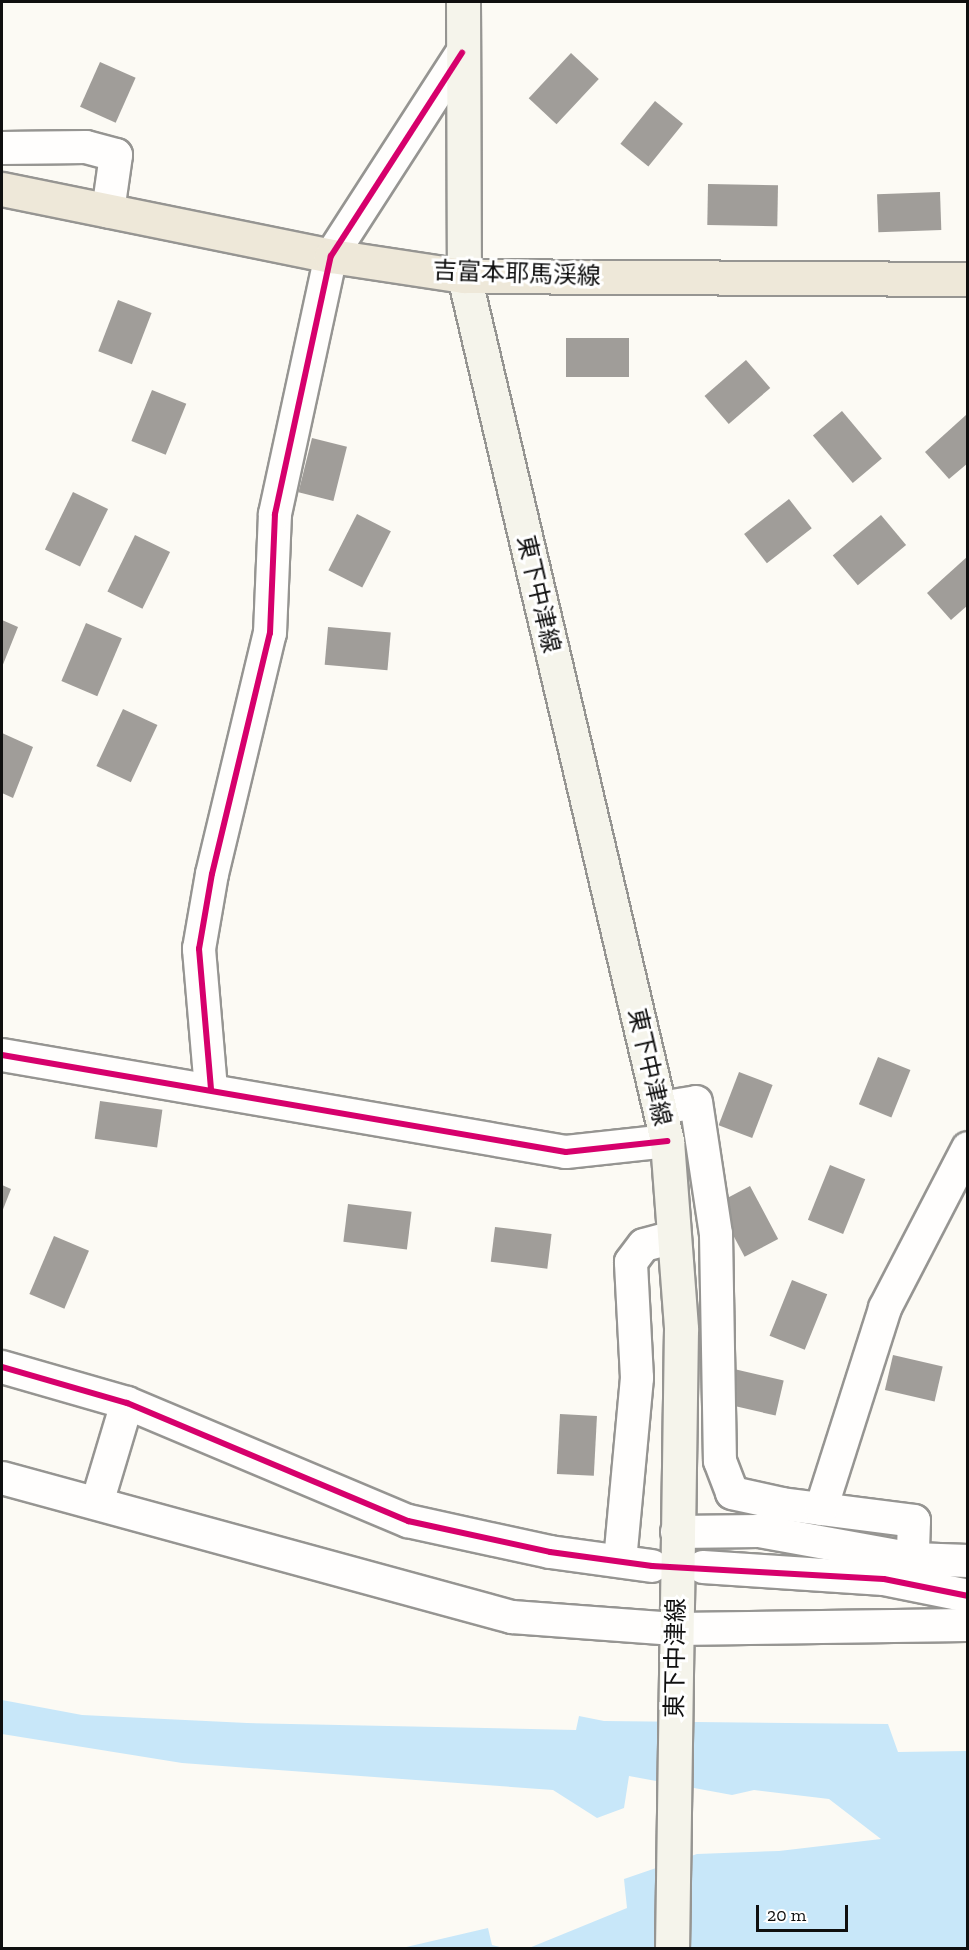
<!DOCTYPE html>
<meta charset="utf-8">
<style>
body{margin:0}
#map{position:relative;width:969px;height:1950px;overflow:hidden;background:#fcfaf4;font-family:"Zilla Slab","Noto Sans JP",serif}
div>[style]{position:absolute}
.water>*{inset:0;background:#c8e7f9}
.building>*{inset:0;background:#a09d99;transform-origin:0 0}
.roads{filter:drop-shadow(2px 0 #969592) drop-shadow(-2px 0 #969592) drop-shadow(0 2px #969592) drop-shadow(0 -2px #969592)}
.street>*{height:32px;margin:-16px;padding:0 16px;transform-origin:16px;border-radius:16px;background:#fffefd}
.secondary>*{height:33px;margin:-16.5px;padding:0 16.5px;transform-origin:16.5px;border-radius:16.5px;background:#f5f4eb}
.primary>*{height:33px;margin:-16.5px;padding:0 16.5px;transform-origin:16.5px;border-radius:16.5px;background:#eee8d9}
.cycleway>*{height:6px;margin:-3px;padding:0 3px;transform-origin:3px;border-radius:3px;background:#d6006c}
span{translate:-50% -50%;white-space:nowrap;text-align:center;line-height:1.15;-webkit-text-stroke:6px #fff;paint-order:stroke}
.street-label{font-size:24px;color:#0f0f0f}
.frame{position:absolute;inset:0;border:3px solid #0f0f0f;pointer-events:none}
.scale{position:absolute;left:756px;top:1905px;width:92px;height:27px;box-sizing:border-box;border:3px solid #0f0f0f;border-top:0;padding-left:8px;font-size:18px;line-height:21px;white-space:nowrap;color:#0f0f0f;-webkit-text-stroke:4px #fff;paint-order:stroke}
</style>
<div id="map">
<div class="water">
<div style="clip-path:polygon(2px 1700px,82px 1715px,247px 1723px,576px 1730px,579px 1716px,604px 1721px,888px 1724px,898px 1752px,967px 1751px,967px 1948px,529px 1948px,627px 1908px,624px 1879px,697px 1854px,779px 1851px,881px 1839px,829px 1799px,754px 1790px,732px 1795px,629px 1776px,624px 1808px,597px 1818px,553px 1790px,182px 1763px,2px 1734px)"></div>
<div style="clip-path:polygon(488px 1928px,492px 1945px,504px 1948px,402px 1948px)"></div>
</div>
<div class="building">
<div style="left:571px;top:53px;width:38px;height:62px;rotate:43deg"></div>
<div style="left:100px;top:62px;width:39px;height:49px;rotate:24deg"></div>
<div style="left:655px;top:101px;width:36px;height:55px;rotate:39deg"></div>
<div style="left:708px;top:184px;width:70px;height:41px;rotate:1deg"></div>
<div style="left:940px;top:192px;width:38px;height:63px;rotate:88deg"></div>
<div style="left:118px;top:300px;width:36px;height:55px;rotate:21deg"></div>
<div style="left:566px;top:338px;width:63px;height:39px"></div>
<div style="left:746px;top:360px;width:37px;height:55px;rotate:49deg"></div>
<div style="left:152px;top:390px;width:37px;height:55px;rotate:22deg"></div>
<div style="left:842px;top:411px;width:62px;height:38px;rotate:50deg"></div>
<div style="clip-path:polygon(966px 415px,968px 463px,949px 479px,925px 452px)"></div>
<div style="left:312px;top:438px;width:36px;height:56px;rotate:14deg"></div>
<div style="left:73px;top:492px;width:39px;height:64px;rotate:26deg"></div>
<div style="left:789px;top:499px;width:37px;height:57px;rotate:52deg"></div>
<div style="left:357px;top:514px;width:38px;height:63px;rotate:27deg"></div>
<div style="left:881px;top:515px;width:39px;height:63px;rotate:50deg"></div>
<div style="left:135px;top:535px;width:39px;height:63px;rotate:26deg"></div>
<div style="clip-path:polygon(968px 556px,968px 605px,951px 620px,927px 593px)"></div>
<div style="clip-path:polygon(2px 620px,18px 627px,2px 667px)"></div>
<div style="left:86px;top:623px;width:39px;height:63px;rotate:23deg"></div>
<div style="left:328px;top:627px;width:63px;height:38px;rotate:5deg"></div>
<div style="left:123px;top:709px;width:38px;height:63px;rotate:25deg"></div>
<div style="clip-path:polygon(2px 733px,33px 747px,13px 798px,2px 793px)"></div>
<div style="left:878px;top:1057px;width:35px;height:51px;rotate:22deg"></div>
<div style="left:739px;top:1072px;width:36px;height:57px;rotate:21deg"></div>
<div style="left:100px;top:1101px;width:63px;height:38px;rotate:8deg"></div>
<div style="left:830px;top:1165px;width:38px;height:59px;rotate:22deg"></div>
<div style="clip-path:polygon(2px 1185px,11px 1189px,2px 1212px)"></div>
<div style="left:750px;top:1186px;width:60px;height:38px;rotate:62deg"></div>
<div style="left:348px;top:1204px;width:64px;height:38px;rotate:7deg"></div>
<div style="left:495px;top:1227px;width:57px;height:35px;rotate:7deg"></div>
<div style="left:54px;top:1236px;width:38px;height:63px;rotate:23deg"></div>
<div style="left:792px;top:1280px;width:38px;height:60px;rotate:22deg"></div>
<div style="left:893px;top:1355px;width:51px;height:36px;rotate:13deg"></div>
<div style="left:734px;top:1369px;width:51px;height:36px;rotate:13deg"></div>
<div style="left:560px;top:1414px;width:37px;height:60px;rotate:3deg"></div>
</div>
<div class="roads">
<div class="street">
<div style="left:2px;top:148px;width:84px;rotate:-0.7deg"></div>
<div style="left:86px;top:147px;width:31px;rotate:15deg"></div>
<div style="left:116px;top:155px;width:57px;rotate:98.1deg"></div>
<div style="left:2px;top:1055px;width:572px;rotate:9.76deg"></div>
<div style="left:566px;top:1152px;width:102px;rotate:-6.2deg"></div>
<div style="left:211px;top:1089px;width:141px;rotate:-94.9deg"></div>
<div style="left:199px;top:949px;width:76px;rotate:-80.2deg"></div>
<div style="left:212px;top:874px;width:248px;rotate:-76.5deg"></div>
<div style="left:270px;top:633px;width:119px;rotate:-87.6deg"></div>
<div style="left:275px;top:514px;width:264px;rotate:-77.8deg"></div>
<div style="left:331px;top:256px;width:242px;rotate:-57.2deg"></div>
<div style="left:660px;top:1108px;width:36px;rotate:-9deg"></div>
<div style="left:696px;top:1102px;width:134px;rotate:81.4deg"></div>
<div style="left:716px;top:1234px;width:227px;rotate:89deg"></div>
<div style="left:720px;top:1461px;width:34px;rotate:69deg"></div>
<div style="left:732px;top:1493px;width:51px;rotate:12.4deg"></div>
<div style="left:782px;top:1504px;width:133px;rotate:7.3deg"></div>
<div style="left:914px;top:1521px;width:38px;rotate:92deg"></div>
<div style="left:913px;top:1559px;width:55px;rotate:2.1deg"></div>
<div style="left:2px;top:1367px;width:130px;rotate:16.1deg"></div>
<div style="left:127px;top:1403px;width:305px;rotate:22.8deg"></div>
<div style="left:408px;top:1521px;width:145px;rotate:12.3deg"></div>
<div style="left:550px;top:1552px;width:103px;rotate:7.8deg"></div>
<div style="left:2px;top:1478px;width:529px;rotate:15.25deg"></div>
<div style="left:512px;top:1617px;width:163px;rotate:4.2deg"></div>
<div style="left:675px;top:1629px;width:293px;rotate:-0.8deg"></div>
<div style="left:97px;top:1503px;width:104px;rotate:-73.3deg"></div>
<div style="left:821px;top:1509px;width:211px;rotate:-72.3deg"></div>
<div style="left:885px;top:1308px;width:180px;rotate:-62.6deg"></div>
<div style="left:677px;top:1532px;width:82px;rotate:-0.7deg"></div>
<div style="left:759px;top:1531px;width:157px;rotate:10.3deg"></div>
<div style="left:913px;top:1559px;width:22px;rotate:103deg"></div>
<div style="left:620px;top:1561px;width:184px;rotate:-84.7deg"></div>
<div style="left:637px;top:1378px;width:116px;rotate:-93deg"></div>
<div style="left:631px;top:1262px;width:21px;rotate:-53deg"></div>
<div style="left:644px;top:1245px;width:31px;rotate:-15deg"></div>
<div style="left:703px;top:1567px;width:181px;rotate:3.8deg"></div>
<div style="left:884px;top:1579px;width:86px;rotate:11.4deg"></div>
</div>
<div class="secondary">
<div style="left:463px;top:2px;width:274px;rotate:89.8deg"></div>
<div style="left:464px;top:276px;width:889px;rotate:76.79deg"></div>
<div style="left:667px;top:1141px;width:189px;rotate:85.7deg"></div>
<div style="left:681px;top:1329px;width:619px;rotate:90.83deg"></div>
</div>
<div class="primary">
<div style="left:2px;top:189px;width:336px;rotate:11.5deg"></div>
<div style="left:331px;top:256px;width:134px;rotate:8.6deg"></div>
<div style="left:464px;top:276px;width:504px;rotate:0.34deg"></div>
</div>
</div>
<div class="cycleway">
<div style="left:2px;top:1055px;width:572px;rotate:9.76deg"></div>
<div style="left:566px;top:1152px;width:102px;rotate:-6.2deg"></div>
<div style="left:211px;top:1089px;width:141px;rotate:-94.9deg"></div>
<div style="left:199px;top:949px;width:76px;rotate:-80.2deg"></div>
<div style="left:212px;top:874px;width:248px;rotate:-76.5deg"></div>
<div style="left:270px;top:633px;width:119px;rotate:-87.6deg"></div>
<div style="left:275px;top:514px;width:264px;rotate:-77.8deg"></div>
<div style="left:331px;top:256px;width:242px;rotate:-57.2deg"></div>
<div style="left:2px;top:1367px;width:130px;rotate:16.1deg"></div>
<div style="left:127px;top:1403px;width:305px;rotate:22.8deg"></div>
<div style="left:408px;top:1521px;width:145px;rotate:12.3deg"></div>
<div style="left:550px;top:1552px;width:103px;rotate:7.8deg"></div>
<div style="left:652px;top:1566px;width:232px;rotate:3.2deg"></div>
<div style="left:884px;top:1579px;width:86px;rotate:11.4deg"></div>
</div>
<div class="street-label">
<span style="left:517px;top:273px;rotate:2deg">吉富本耶馬渓線</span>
<span style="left:539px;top:594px;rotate:77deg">東下中津線</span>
<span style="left:650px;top:1067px;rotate:77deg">東下中津線</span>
<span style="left:675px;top:1658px;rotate:-89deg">東下中津線</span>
</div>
<div class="frame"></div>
<div class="scale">20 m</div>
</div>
